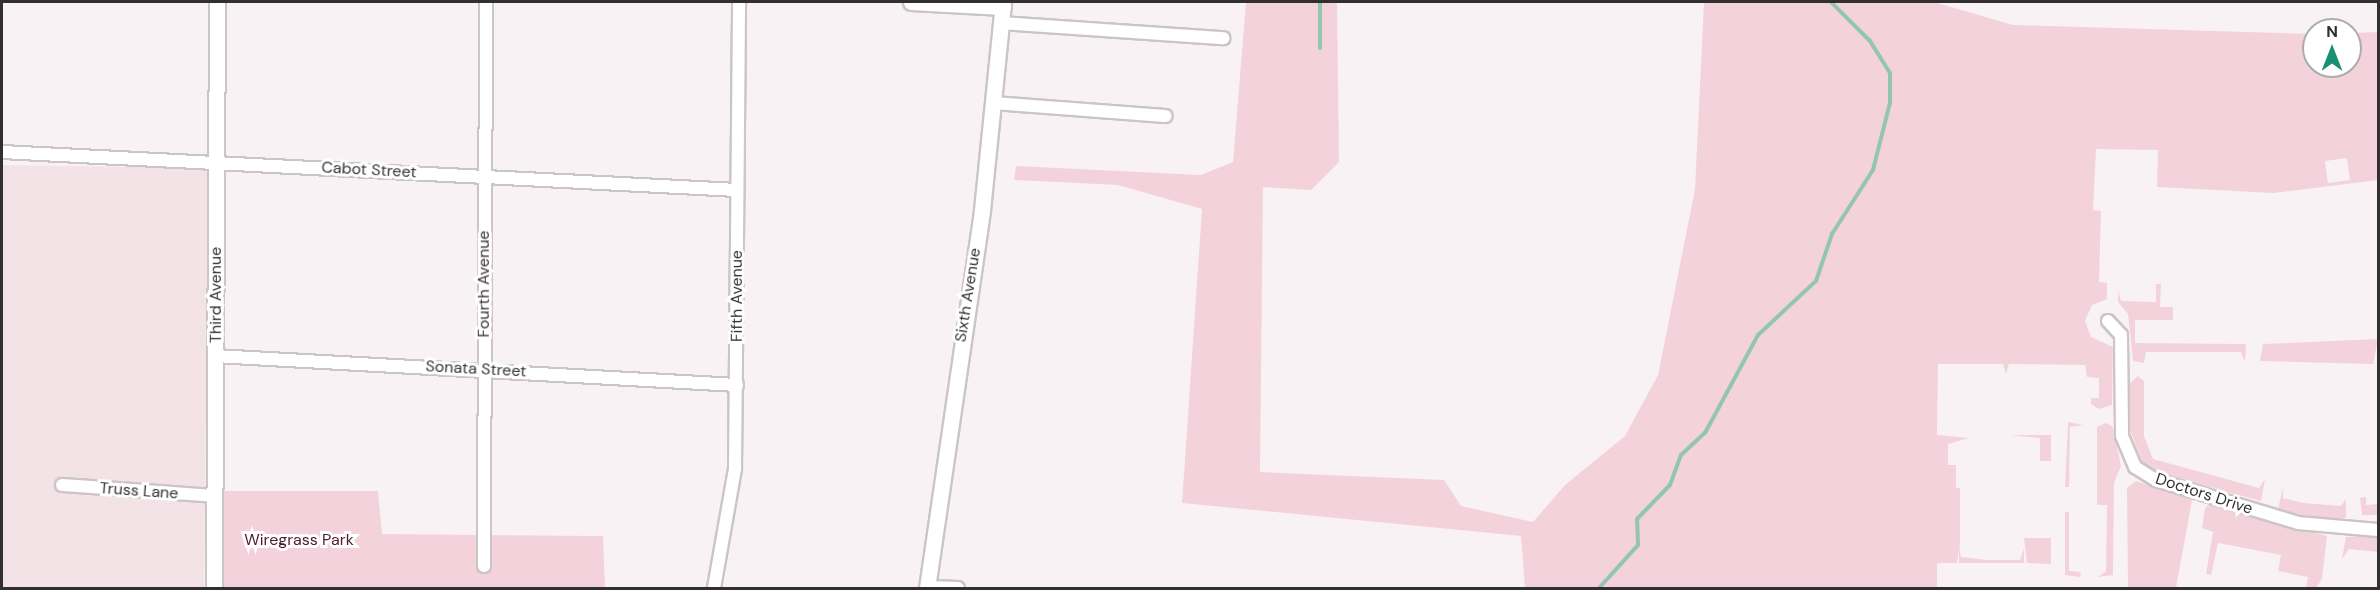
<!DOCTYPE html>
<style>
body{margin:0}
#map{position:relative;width:2380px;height:590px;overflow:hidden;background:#f9f2f4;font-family:"DM Sans",sans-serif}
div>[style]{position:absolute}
.built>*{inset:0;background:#f3e3e7}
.green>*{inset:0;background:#f4d2db}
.stream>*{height:4px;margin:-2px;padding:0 2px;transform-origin:2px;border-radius:2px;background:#93c5b3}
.roads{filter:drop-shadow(2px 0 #ccc5c6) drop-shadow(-2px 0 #ccc5c6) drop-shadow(0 2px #ccc5c6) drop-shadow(0 -2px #ccc5c6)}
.minor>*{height:12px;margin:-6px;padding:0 6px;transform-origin:6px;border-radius:6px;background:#fff}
.tertiary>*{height:15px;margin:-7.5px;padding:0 7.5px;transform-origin:7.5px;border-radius:7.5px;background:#fff}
span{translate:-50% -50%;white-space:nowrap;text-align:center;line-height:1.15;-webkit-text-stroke:6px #fff;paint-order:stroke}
.street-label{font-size:16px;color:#322f30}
.park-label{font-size:16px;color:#51182d}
.frame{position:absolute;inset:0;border:3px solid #322f30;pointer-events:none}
.north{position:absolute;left:2302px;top:18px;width:60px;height:60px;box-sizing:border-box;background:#fff;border:2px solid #adacac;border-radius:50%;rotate:0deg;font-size:16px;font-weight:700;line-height:24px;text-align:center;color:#322f30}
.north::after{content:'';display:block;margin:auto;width:21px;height:27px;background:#199073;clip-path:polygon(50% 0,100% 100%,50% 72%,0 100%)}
</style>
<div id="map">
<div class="built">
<div style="clip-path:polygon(2px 165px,200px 168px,209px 174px,204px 588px,2px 588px)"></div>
</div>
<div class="green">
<div style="clip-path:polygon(evenodd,1246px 2px,1337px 2px,1339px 162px,1311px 190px,1263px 187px,1260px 472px,1444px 480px,1461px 506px,1533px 522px,1565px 485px,1625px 436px,1658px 375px,1695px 189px,1704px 2px,1934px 2px,2013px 25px,2314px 34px,2314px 66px,2350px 66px,2350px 33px,2378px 32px,2378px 180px,2273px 193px,2157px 187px,2158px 150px,2096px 149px,2093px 210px,2101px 211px,2099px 282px,2107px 283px,2107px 299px,2092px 305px,2085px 321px,2091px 337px,2113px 347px,2112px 405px,2099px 409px,2091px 404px,2091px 398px,2099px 398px,2099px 378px,2087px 377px,2085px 365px,2009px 364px,2006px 374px,2003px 364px,1938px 364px,1937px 435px,1969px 438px,1948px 444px,1948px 465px,1956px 465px,1956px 488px,1960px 488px,1960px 545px,1957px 563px,1937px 563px,1937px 588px,1525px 588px,1521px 536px,1182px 503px,1202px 209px,1118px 185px,1014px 180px,1016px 166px,1201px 175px,1233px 162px,1246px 2px,2347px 158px,2350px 180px,2328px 183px,2325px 161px,2347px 158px)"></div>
<div style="clip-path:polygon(2156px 284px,2161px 284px,2160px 307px,2173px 307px,2173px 320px,2135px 320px,2135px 343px,2246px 344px,2245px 362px,2241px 352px,2146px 352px,2144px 363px,2133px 361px,2128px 314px,2118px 302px,2118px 291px,2121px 301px,2156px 302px)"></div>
<div style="clip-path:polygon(2378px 339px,2373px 364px,2260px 361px,2263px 344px)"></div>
<div style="clip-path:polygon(2138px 376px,2144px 381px,2144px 436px,2153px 459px,2259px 488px,2265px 479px,2261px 501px,2165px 475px,2143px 463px,2129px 428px,2130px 383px)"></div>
<div style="clip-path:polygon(2068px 422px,2083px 425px,2070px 427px,2069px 487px,2065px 487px)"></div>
<div style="clip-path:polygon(2106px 423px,2113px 427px,2121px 466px,2114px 483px,2113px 575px,2098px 577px,2106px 571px,2107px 505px,2097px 505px,2097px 427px)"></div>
<div style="clip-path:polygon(2010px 435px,2051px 435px,2051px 461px,2040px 461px,2040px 438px)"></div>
<div style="clip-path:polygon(2136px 481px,2192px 500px,2176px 588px,2128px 588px,2127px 488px)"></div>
<div style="clip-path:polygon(2283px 487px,2283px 498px,2303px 503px,2341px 506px,2346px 499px,2346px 518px,2319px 519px,2278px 509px)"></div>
<div style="clip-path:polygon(223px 491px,378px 491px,382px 534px,603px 536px,605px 588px,223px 588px)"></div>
<div style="clip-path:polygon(2366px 497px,2366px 505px,2378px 504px,2378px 515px,2362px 515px,2360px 498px)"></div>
<div style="clip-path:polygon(2212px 503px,2327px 536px,2322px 579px,2316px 588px,2306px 588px,2308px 577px,2278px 571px,2281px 555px,2218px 543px,2211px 575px,2206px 574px,2213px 532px,2202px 528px,2205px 508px)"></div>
<div style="clip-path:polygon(2065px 512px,2069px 512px,2069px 571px,2081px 572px,2080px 577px,2065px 575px)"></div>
<div style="clip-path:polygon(2378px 535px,2378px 552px,2349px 549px,2342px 559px,2346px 537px)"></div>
<div style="clip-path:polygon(2024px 538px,2051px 538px,2051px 564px,2027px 563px)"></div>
<div style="clip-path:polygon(1959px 548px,1961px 557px,1987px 560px,2020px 560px,2024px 548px,2024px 563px,1959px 563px)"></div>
</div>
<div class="stream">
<div style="left:1320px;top:48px;width:46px;rotate:-90deg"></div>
<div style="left:1599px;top:588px;width:58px;rotate:-47.8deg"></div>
<div style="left:1638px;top:545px;width:26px;rotate:-92deg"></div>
<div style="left:1637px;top:519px;width:47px;rotate:-45.9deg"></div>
<div style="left:1670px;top:485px;width:32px;rotate:-70deg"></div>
<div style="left:1681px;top:455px;width:33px;rotate:-43deg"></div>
<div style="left:1705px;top:433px;width:111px;rotate:-61.6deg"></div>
<div style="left:1758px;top:335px;width:79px;rotate:-43deg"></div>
<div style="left:1816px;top:281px;width:50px;rotate:-71.2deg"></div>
<div style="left:1832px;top:234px;width:76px;rotate:-57.4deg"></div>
<div style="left:1873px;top:170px;width:69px;rotate:-75.8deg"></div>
<div style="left:1890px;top:103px;width:30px;rotate:-90deg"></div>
<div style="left:1890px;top:73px;width:39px;rotate:-122deg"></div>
<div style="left:1869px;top:40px;width:54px;rotate:-135deg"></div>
</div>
<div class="roads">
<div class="minor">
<div style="left:1001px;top:23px;width:223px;rotate:3.9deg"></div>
<div style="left:993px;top:103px;width:173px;rotate:4.3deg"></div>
<div style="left:2px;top:152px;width:736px;rotate:2.96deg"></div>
<div style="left:2108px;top:321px;width:19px;rotate:47deg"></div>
<div style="left:2121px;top:335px;width:101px;rotate:89.4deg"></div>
<div style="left:2122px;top:436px;width:34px;rotate:67deg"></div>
<div style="left:2135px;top:467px;width:25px;rotate:32deg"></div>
<div style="left:2156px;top:480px;width:148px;rotate:16.8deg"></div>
<div style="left:2298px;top:523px;width:80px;rotate:5deg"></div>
<div style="left:215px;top:356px;width:523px;rotate:3.18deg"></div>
<div style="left:62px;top:485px;width:153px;rotate:4.1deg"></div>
<div style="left:484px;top:566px;width:564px;rotate:-89.8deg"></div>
<div style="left:927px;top:587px;width:31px;rotate:2deg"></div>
<div style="left:714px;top:588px;width:121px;rotate:-80deg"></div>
<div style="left:735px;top:469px;width:467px;rotate:-89.5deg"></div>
</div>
<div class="tertiary">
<div style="left:911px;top:2px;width:92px;rotate:3.1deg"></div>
<div style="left:214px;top:588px;width:586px;rotate:-89.71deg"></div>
<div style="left:927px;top:588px;width:382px;rotate:-81.7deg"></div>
<div style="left:982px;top:210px;width:209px;rotate:-84.2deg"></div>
</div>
</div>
<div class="street-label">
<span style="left:369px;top:170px;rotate:3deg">Cabot Street</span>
<span style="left:484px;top:284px;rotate:-90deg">Fourth Avenue</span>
<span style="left:216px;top:295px;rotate:-90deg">Third Avenue</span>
<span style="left:968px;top:295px;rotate:-81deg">Sixth Avenue</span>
<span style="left:737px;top:296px;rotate:-90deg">Fifth Avenue</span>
<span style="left:476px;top:369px;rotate:3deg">Sonata Street</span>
<span style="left:139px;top:491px;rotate:4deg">Truss Lane</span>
<span style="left:2204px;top:494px;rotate:18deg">Doctors Drive</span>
</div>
<div class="park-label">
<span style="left:299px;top:540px">Wiregrass Park</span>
</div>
<div class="frame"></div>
<div class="north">N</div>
</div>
